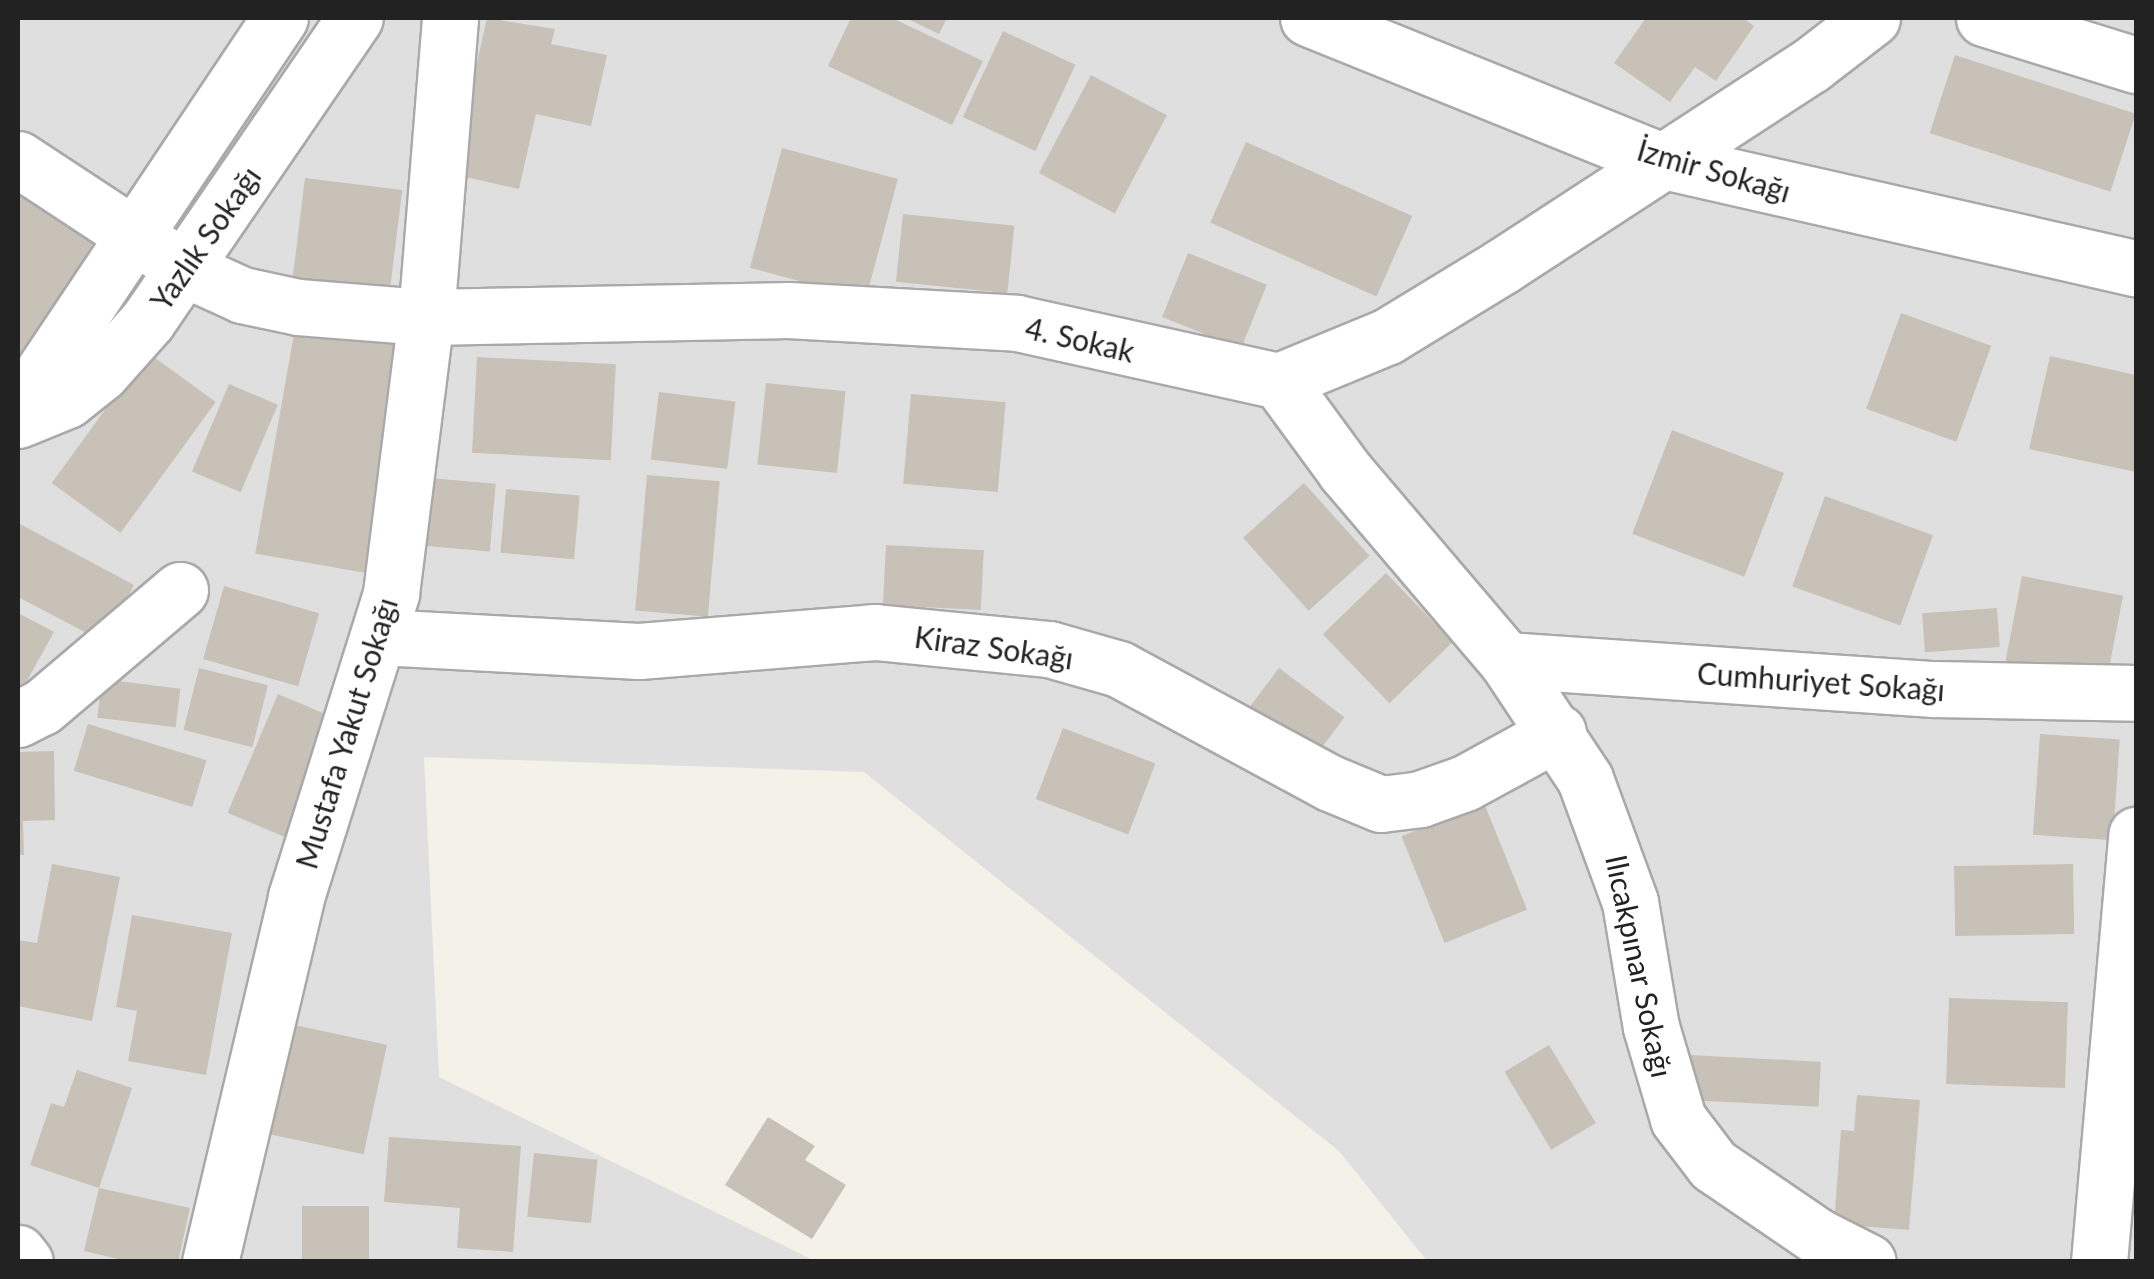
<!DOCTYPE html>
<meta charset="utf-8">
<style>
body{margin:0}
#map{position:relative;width:2154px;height:1279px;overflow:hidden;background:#f3f1e8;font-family:Lato,sans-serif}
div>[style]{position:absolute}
.residential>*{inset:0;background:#e0dfdf}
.building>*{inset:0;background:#c8c1b7;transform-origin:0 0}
.roads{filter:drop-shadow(2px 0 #a9a9a9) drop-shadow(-2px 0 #a9a9a9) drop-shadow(0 2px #a9a9a9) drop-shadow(0 -2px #a9a9a9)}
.minor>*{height:55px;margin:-27.5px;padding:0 27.5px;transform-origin:27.5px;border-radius:27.5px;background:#fff}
.tertiary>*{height:55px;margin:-27.5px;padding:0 27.5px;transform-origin:27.5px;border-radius:27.5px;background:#fff}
span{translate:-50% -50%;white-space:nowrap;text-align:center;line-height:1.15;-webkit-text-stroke:9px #fff;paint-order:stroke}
.street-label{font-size:30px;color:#222}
.frame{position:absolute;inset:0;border:20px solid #222;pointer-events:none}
</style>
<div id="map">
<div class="residential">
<div style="clip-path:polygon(18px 18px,2136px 18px,2136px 1261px,1427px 1261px,1339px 1151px,864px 772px,424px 757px,439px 1077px,815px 1261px,18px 1261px)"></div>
</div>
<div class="building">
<div style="clip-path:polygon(487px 18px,555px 29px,551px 44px,607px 55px,591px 126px,536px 114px,519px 189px,452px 174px)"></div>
<div style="clip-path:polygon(851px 18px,892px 18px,983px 61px,952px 125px,828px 66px)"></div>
<div style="clip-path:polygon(906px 18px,947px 18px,939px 34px)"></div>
<div style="clip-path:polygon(1646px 18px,1743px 18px,1754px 26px,1716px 81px,1695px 67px,1670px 102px,1614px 63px)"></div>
<div style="left:1003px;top:31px;width:80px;height:95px;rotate:25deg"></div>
<div style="left:1955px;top:55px;width:190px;height:82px;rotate:18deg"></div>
<div style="left:1091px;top:75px;width:86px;height:111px;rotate:28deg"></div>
<div style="left:1246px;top:142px;width:182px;height:88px;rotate:24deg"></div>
<div style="left:782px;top:148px;width:120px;height:124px;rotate:15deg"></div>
<div style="left:305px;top:178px;width:98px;height:100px;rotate:7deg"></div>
<div style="clip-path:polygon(18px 194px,93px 243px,18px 381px)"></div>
<div style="left:903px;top:214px;width:112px;height:68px;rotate:6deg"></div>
<div style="left:1188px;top:253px;width:85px;height:69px;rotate:22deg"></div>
<div style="left:1901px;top:313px;width:96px;height:102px;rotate:20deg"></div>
<div style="left:295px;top:328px;width:114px;height:229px;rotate:10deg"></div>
<div style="left:147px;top:352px;width:85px;height:162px;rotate:36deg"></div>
<div style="clip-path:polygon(2050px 356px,2136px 375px,2136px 472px,2029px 449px)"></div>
<div style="left:477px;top:357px;width:139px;height:96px;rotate:3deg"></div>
<div style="left:766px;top:383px;width:80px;height:82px;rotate:6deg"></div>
<div style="left:229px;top:384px;width:53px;height:95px;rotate:23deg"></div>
<div style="left:659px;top:392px;width:77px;height:68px;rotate:7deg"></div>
<div style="left:911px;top:394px;width:95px;height:90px;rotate:5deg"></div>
<div style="left:1672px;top:430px;width:120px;height:111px;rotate:21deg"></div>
<div style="left:647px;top:475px;width:73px;height:136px;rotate:5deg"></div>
<div style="left:430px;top:478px;width:66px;height:68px;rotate:5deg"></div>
<div style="left:1304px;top:483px;width:98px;height:82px;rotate:48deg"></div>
<div style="left:506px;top:489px;width:74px;height:64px;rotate:5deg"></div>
<div style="left:1825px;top:496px;width:115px;height:96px;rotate:20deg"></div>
<div style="clip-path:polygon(18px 523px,134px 585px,104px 642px,18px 597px)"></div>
<div style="left:886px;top:545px;width:98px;height:60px;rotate:3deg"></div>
<div style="left:1386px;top:573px;width:96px;height:88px;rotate:46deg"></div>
<div style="left:2022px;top:576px;width:103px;height:86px;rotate:11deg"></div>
<div style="left:224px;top:586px;width:99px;height:76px;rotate:16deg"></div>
<div style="left:1997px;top:608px;width:39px;height:75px;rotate:86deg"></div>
<div style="clip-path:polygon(18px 613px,54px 632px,18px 697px)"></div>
<div style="left:199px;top:668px;width:71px;height:64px;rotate:14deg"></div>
<div style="left:1279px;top:668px;width:82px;height:48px;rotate:37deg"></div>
<div style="left:102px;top:679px;width:79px;height:39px;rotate:7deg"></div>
<div style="left:278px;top:694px;width:66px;height:129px;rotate:23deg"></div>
<div style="left:88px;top:724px;width:124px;height:49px;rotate:17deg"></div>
<div style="left:1063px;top:728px;width:99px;height:76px;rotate:21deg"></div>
<div style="left:2040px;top:734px;width:80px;height:101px;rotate:4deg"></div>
<div style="clip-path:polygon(54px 751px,55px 820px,23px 821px,24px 855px,18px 855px,18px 752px)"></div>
<div style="left:1484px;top:803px;width:115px;height:89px;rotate:68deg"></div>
<div style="clip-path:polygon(52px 864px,120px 877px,92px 1021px,18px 1006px,18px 940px,37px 943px)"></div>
<div style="left:2073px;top:864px;width:70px;height:119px;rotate:89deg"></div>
<div style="clip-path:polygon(132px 915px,232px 933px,206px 1075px,128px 1061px,137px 1011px,116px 1007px)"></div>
<div style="left:1949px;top:998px;width:119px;height:86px;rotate:2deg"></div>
<div style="left:294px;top:1025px;width:95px;height:112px;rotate:12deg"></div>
<div style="left:1549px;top:1045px;width:91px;height:52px;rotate:59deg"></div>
<div style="left:1690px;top:1055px;width:131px;height:45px;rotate:3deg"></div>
<div style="clip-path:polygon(77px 1070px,132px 1088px,99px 1188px,30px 1165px,51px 1103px,64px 1107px)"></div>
<div style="clip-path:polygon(1857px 1095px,1920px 1100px,1909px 1230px,1834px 1224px,1841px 1130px,1854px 1131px)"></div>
<div style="clip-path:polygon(768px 1117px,815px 1146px,805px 1160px,846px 1185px,812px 1239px,725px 1185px)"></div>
<div style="clip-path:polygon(389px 1137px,521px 1146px,513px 1252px,457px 1248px,460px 1208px,384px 1202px)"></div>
<div style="left:534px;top:1153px;width:64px;height:64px;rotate:6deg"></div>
<div style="clip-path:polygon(99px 1188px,190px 1208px,178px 1262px,131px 1262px,84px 1251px)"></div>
<div style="left:302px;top:1206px;width:67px;height:56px"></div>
</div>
<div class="roads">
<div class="minor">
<div style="left:1984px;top:18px;width:159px;rotate:17.2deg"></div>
<div style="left:18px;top:159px;width:202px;rotate:33.3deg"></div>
<div style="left:187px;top:270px;width:60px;rotate:24.4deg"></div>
<div style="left:242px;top:295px;width:57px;rotate:12.1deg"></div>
<div style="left:298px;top:307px;width:128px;rotate:4.5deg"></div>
<div style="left:426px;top:317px;width:362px;rotate:-1.1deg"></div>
<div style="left:788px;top:310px;width:229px;rotate:3.2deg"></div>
<div style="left:1017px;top:323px;width:268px;rotate:12.5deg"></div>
<div style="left:1279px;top:381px;width:118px;rotate:-22.4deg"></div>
<div style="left:1388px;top:336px;width:132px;rotate:-31.4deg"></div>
<div style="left:1501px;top:267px;width:370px;rotate:-33.1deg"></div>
<div style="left:1811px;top:65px;width:77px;rotate:-37.6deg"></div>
<div style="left:1279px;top:381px;width:112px;rotate:53.7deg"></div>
<div style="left:1345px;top:471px;width:248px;rotate:49.6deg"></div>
<div style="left:1506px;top:660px;width:143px;rotate:56.4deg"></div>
<div style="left:1585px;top:779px;width:131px;rotate:69.9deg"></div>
<div style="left:1630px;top:902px;width:127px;rotate:80.5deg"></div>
<div style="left:1651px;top:1027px;width:96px;rotate:73.6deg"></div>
<div style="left:1678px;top:1119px;width:58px;rotate:52.7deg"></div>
<div style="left:1713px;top:1165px;width:126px;rotate:34.3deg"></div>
<div style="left:1817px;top:1236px;width:57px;rotate:27deg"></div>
<div style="left:18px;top:409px;width:471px;rotate:-56.2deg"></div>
<div style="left:18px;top:420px;width:53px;rotate:-22.2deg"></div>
<div style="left:67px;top:400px;width:43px;rotate:-38.5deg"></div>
<div style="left:101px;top:373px;width:71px;rotate:-48.4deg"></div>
<div style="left:148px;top:320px;width:366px;rotate:-55.6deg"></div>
<div style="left:380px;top:637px;width:259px;rotate:3.1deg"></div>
<div style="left:639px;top:651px;width:237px;rotate:-4.6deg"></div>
<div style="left:875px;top:632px;width:175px;rotate:5.6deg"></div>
<div style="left:1049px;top:649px;width:73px;rotate:15.9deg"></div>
<div style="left:1119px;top:669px;width:240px;rotate:28.4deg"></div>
<div style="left:1330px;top:783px;width:55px;rotate:22.4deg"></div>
<div style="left:1381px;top:804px;width:39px;rotate:-7deg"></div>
<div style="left:1420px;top:799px;width:48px;rotate:-19.6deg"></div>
<div style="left:1465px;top:783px;width:106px;rotate:-28.7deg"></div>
<div style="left:1506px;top:660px;width:429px;rotate:3.9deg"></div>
<div style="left:1934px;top:689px;width:202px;rotate:1.1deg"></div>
<div style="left:18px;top:719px;width:27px;rotate:-27deg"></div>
<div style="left:42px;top:707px;width:181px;rotate:-40.3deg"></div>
<div style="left:18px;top:1253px;width:11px;rotate:52deg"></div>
<div style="left:210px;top:1262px;width:375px;rotate:-76.7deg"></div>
<div style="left:296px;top:897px;width:318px;rotate:-72.6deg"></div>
<div style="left:391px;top:593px;width:278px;rotate:-82.8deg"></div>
<div style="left:426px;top:317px;width:300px;rotate:-85.4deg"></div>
<div style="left:2099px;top:1262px;width:429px;rotate:-85deg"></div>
</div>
<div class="tertiary">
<div style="left:1308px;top:18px;width:379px;rotate:22deg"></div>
<div style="left:1659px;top:160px;width:489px;rotate:12.8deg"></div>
</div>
</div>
<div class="street-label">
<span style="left:1714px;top:170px;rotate:16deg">İzmir Sokağı</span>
<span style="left:205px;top:238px;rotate:-55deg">Yazlık Sokağı</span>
<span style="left:1080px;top:339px;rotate:13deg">4. Sokak</span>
<span style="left:994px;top:647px;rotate:8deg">Kiraz Sokağı</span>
<span style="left:1821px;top:681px;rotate:4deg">Cumhuriyet Sokağı</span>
<span style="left:346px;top:733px;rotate:-73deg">Mustafa Yakut Sokağı</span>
<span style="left:1640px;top:966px;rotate:78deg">Ilıcakpınar Sokağı</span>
</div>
<div class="frame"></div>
</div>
